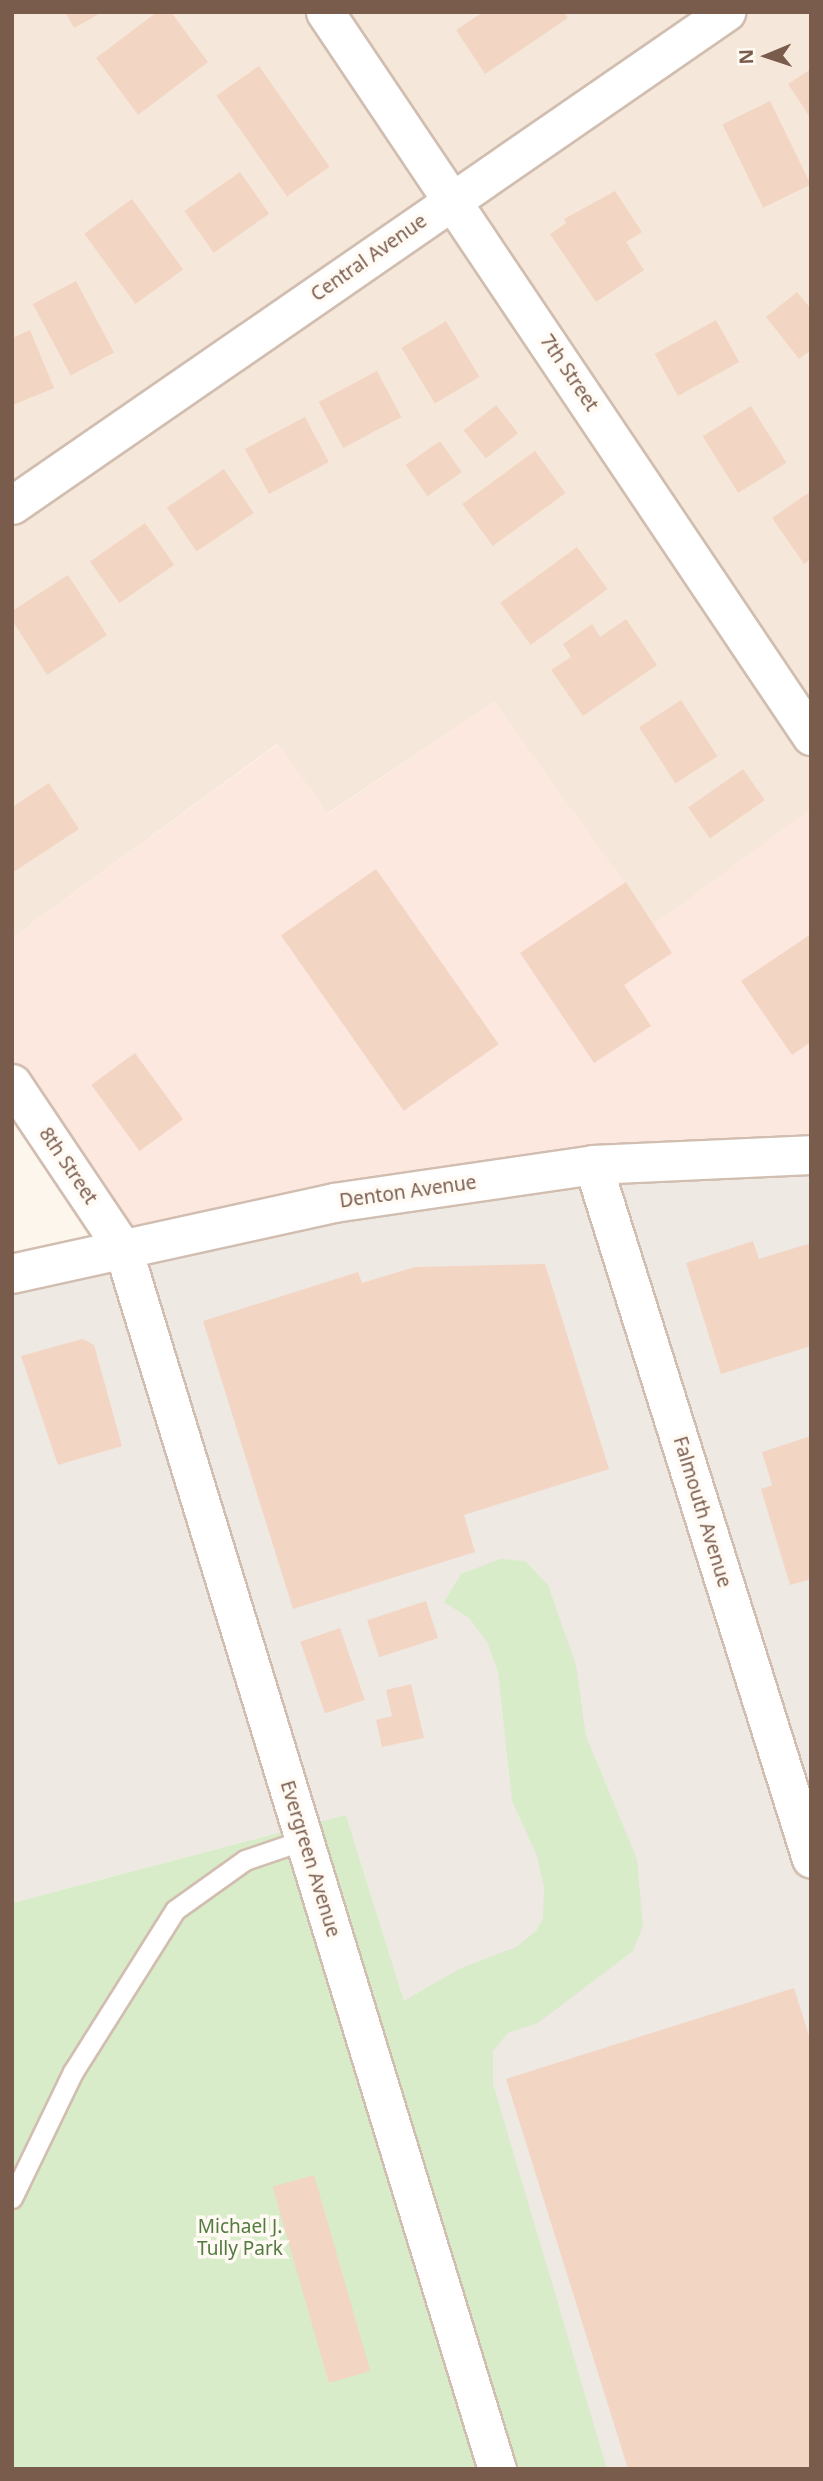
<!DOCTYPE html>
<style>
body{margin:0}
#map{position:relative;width:823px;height:2481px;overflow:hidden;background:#fdf6ec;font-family:"Noto Sans",sans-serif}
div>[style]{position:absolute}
.residential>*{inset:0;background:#f5e8da}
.commercial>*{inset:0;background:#fde8e0}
.industrial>*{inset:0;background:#efe9e4}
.green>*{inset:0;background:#d8ecc9}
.building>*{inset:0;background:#f3d5c3;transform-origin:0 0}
.roads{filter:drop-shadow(2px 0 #d1beb0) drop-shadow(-2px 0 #d1beb0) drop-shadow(0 2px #d1beb0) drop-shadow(0 -2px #d1beb0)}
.service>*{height:19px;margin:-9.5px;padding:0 9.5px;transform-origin:9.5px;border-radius:9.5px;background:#fff}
.minor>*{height:37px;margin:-18.5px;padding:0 18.5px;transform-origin:18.5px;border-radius:18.5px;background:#fff}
.secondary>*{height:38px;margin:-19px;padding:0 19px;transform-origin:19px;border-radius:19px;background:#fff}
span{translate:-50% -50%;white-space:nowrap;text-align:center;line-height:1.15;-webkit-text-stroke:7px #fffaf3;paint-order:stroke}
.street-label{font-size:19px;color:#7a5c4d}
.park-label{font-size:19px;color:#537a41}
.frame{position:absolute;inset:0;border:14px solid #7a5c4d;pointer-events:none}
.north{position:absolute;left:732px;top:21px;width:70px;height:70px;-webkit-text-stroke:5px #fffaf3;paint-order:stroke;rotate:268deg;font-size:19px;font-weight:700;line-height:28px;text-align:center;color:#7a5c4d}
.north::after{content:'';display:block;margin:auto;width:24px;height:32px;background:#7a5c4d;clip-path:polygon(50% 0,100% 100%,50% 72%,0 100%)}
</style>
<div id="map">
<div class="residential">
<div style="clip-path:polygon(12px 12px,811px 12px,811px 809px,654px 925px,494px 702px,327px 814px,277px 744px,12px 938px)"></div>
</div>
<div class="commercial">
<div style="clip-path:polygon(494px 702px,654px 924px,811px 809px,811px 1155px,123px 1249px,12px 1074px,12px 938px,278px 744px,328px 814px)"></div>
</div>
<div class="industrial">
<div style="clip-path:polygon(811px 1172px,811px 2469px,550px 2469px,346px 1815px,12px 1903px,12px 1290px,329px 1219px,574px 1183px)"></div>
</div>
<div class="green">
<div style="clip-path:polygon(500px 1559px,525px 1561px,548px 1585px,576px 1665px,586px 1736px,637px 1859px,643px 1926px,633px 1951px,538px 2023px,508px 2033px,493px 2051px,493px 2084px,607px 2469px,12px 2469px,12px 1903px,346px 1815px,404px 2001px,459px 1969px,516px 1947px,536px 1931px,543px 1918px,544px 1887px,537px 1856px,512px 1801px,498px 1672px,487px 1642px,469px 1618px,444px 1602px,461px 1574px)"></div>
</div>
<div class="building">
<div style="clip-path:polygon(65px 12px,103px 12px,74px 28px)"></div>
<div style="clip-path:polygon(157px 12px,171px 12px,208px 62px,138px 115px,96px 58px)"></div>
<div style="clip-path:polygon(483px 12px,564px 12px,568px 18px,485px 74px,456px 30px)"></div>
<div style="left:259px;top:66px;width:123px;height:52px;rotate:55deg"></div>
<div style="clip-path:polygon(811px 69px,811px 119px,788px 84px)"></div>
<div style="left:770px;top:101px;width:93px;height:53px;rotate:64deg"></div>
<div style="left:240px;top:172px;width:51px;height:68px;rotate:55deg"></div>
<div style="clip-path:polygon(615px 191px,642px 232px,626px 242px,644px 270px,596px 302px,550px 234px,566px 223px,564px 219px)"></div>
<div style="left:132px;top:199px;width:87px;height:59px;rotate:54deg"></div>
<div style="left:76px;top:281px;width:81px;height:49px;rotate:62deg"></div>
<div style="clip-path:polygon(797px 292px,811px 309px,811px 350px,799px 359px,766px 317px)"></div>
<div style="left:716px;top:320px;width:48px;height:70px;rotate:61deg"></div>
<div style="left:446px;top:321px;width:65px;height:52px;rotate:59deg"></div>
<div style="clip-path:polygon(30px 330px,54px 388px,13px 405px,12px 338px)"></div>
<div style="left:377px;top:371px;width:52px;height:66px;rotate:62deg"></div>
<div style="left:496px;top:405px;width:36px;height:41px;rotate:52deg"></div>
<div style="left:751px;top:406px;width:67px;height:57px;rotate:58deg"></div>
<div style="left:305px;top:417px;width:51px;height:68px;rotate:62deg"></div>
<div style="left:440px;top:441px;width:38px;height:42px;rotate:55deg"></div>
<div style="left:535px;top:451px;width:52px;height:90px;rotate:54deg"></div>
<div style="left:224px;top:469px;width:53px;height:69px;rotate:56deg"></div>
<div style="clip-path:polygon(811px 491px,811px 559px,804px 564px,772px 518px)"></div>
<div style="left:145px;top:523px;width:51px;height:67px;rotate:55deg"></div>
<div style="left:577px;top:547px;width:52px;height:95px;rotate:54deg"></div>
<div style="clip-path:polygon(68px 575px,107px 635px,47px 675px,12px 620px,12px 611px)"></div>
<div style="clip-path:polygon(626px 619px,657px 665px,583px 716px,551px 670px,571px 657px,563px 644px,592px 624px,600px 637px)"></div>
<div style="left:681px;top:700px;width:67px;height:50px;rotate:57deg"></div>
<div style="left:743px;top:769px;width:38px;height:67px;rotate:55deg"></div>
<div style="clip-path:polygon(49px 783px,79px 829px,12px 873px,12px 807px)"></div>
<div style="left:376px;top:869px;width:214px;height:116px;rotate:55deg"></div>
<div style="clip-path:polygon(626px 882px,672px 953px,624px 985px,651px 1026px,594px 1063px,520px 953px)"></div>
<div style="clip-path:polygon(811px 934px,811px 1042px,792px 1055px,741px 981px)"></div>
<div style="left:135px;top:1053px;width:82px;height:54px;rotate:54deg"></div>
<div style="clip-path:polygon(753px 1241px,759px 1259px,811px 1243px,811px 1346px,721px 1374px,686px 1263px)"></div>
<div style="clip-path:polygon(545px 1264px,609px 1469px,464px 1515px,475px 1552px,293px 1609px,203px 1321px,358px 1272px,362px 1283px,415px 1267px)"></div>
<div style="clip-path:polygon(82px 1339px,94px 1345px,122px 1446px,58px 1465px,21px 1356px)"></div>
<div style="clip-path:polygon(811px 1436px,811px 1579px,790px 1585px,761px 1489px,772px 1485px,762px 1452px)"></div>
<div style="left:426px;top:1601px;width:39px;height:62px;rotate:72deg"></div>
<div style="left:340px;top:1628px;width:76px;height:42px;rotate:71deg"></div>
<div style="clip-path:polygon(411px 1684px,424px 1738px,382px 1747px,376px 1720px,392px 1716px,386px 1690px)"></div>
<div style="clip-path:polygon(794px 1988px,811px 2042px,811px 2469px,628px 2469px,506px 2079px)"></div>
<div style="left:314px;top:2175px;width:204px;height:43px;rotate:74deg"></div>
</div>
<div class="roads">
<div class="service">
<div style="left:12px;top:2198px;width:140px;rotate:-64.2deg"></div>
<div style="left:73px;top:2072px;width:191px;rotate:-57.8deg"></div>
<div style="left:175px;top:1910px;width:86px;rotate:-35.5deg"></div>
<div style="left:245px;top:1860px;width:62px;rotate:-18.7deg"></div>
</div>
<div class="minor">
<div style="left:325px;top:12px;width:872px;rotate:56.13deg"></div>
<div style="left:12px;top:505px;width:868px;rotate:-34.62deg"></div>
<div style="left:12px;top:1083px;width:200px;rotate:56.2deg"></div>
<div style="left:123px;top:1249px;width:1276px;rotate:72.96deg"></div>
<div style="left:593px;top:1165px;width:727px;rotate:72.56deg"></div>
</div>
<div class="secondary">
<div style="left:12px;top:1274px;width:330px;rotate:-12.4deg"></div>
<div style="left:334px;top:1203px;width:262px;rotate:-8.3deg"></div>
<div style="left:593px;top:1165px;width:218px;rotate:-2.6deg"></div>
</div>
</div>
<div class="street-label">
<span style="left:369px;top:258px;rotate:-35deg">Central Avenue</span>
<span style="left:569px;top:373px;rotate:56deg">7th Street</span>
<span style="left:68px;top:1166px;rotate:56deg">8th Street</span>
<span style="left:408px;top:1192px;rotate:-8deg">Denton Avenue</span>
<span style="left:702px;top:1512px;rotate:73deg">Falmouth Avenue</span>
<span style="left:310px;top:1859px;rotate:73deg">Evergreen Avenue</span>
</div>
<div class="park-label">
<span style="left:240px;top:2238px">Michael J.<br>Tully Park</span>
</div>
<div class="frame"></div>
<div class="north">N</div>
</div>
